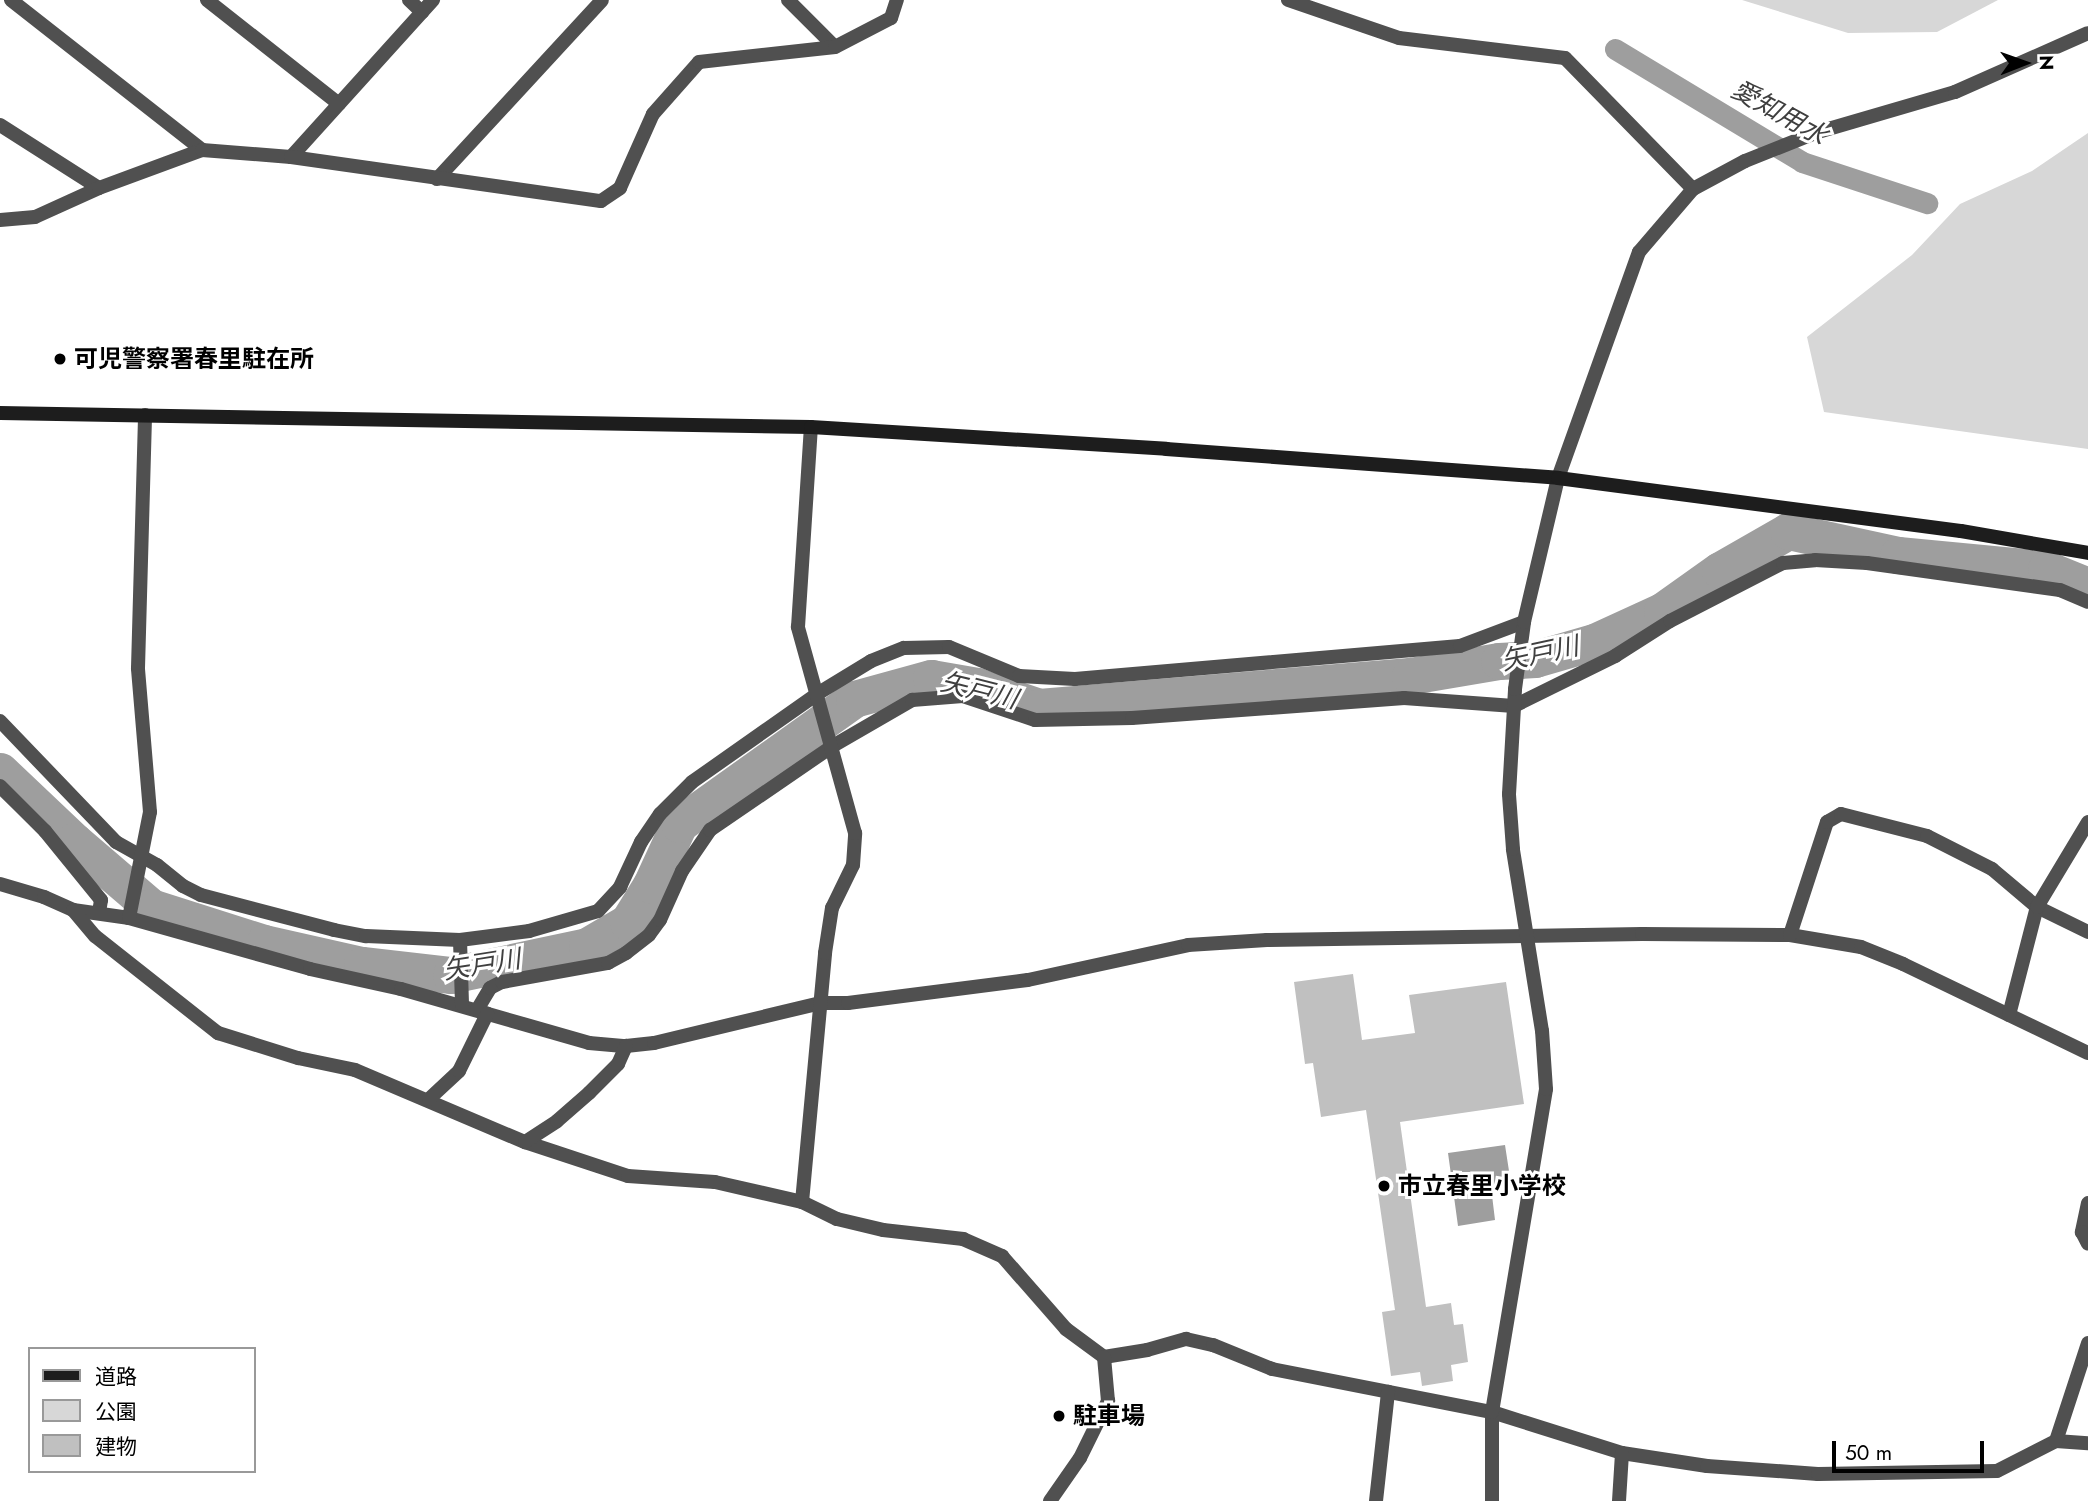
<!DOCTYPE html>
<meta charset="utf-8">
<style>
body{margin:0}
#map{position:relative;width:2088px;height:1501px;overflow:hidden;background:#fff;font-family:Jost,"Noto Sans JP",sans-serif}
div>[style]{position:absolute}
.green>*{inset:0;background:#d7d7d7}
.water>*{inset:0;background:#9e9e9e}
.canal>*{height:21px;margin:-10.5px;padding:0 10.5px;transform-origin:10.5px;border-radius:10.5px;background:#9e9e9e}
.river>*{height:37px;margin:-18.5px;padding:0 18.5px;transform-origin:18.5px;border-radius:18.5px;background:#9e9e9e}
.building>*{inset:0;background:#c0c0c0}
.street>*{height:14px;margin:-7px;padding:0 7px;transform-origin:7px;border-radius:7px;background:#505050}
.secondary>*{height:14px;margin:-7px;padding:0 7px;transform-origin:7px;border-radius:7px;background:#1d1d1d}
.dots>*{width:19px;height:19px;translate:-50% -50%;box-sizing:border-box;border:4px solid #fff;border-radius:50%}
span{translate:-50% -50%;white-space:nowrap;text-align:center;line-height:1.15;-webkit-text-stroke:6px #fff;paint-order:stroke}
.poi-label{font-size:24px;color:#000;font-weight:700}
.left{translate:0 -50%;text-align:left}
.water-label{font-size:26px;color:#3f3f3f;font-style:italic}
.legend{position:absolute;left:28px;top:1347px;width:228px;height:126px;box-sizing:border-box;background:#fff;border:2px solid #999;margin:0;padding:9px 12px;list-style:none;font-size:21px;color:#000}
.legend li{display:flex;align-items:center;gap:14px;height:35px}
.legend b{width:35px;border:2px solid #999}
.north{position:absolute;left:1990px;top:28px;width:70px;height:70px;-webkit-text-stroke:5px #fff;paint-order:stroke;rotate:89deg;font-size:19px;font-weight:700;line-height:28px;text-align:center;color:#000}
.north::after{content:'';display:block;margin:auto;width:24px;height:32px;background:#000;clip-path:polygon(50% 0,100% 100%,50% 72%,0 100%)}
.scale{position:absolute;left:1832px;top:1441px;width:152px;height:32px;box-sizing:border-box;border:4px solid #000;border-top:0;padding-left:9px;font-size:21px;line-height:24px;white-space:nowrap;color:#000;-webkit-text-stroke:5px #fff;paint-order:stroke}
</style>
<div id="map">
<div class="green">
<div style="clip-path:polygon(1742px 0,1998px 0,1937px 32px,1848px 33px)"></div>
<div style="clip-path:polygon(2088px 133px,2088px 449px,1824px 412px,1807px 337px,1912px 255px,1960px 204px,2032px 171px)"></div>
</div>
<div class="water">
<div style="clip-path:polygon(1505px 1145px,1511px 1184px,1491px 1187px,1495px 1220px,1458px 1226px,1448px 1153px)"></div>
</div>
<div class="canal">
<div style="left:1615px;top:49px;width:218px;rotate:31.1deg"></div>
<div style="left:1802px;top:162px;width:132px;rotate:18.2deg"></div>
</div>
<div class="river">
<div style="left:0;top:771px;width:102px;rotate:43.4deg"></div>
<div style="left:74px;top:841px;width:101px;rotate:40.6deg"></div>
<div style="left:151px;top:907px;width:119px;rotate:17.7deg"></div>
<div style="left:264px;top:943px;width:100px;rotate:12.7deg"></div>
<div style="left:362px;top:965px;width:90px;rotate:6.4deg"></div>
<div style="left:451px;top:975px;width:139px;rotate:-12deg"></div>
<div style="left:587px;top:946px;width:48px;rotate:-30.3deg"></div>
<div style="left:628px;top:922px;width:44px;rotate:-58.1deg"></div>
<div style="left:651px;top:885px;width:67px;rotate:-65.3deg"></div>
<div style="left:679px;top:824px;width:215px;rotate:-35.5deg"></div>
<div style="left:854px;top:699px;width:80px;rotate:-15.3deg"></div>
<div style="left:931px;top:678px;width:47px;rotate:9.9deg"></div>
<div style="left:977px;top:686px;width:65px;rotate:18.7deg"></div>
<div style="left:1039px;top:707px;width:372px;rotate:-4.8deg"></div>
<div style="left:1410px;top:676px;width:90px;rotate:-9.6deg"></div>
<div style="left:1499px;top:661px;width:36px;rotate:-3deg"></div>
<div style="left:1535px;top:659px;width:61px;rotate:-16.1deg"></div>
<div style="left:1594px;top:642px;width:75px;rotate:-24.5deg"></div>
<div style="left:1662px;top:611px;width:71px;rotate:-35.3deg"></div>
<div style="left:1720px;top:570px;width:78px;rotate:-29.8deg"></div>
<div style="left:1788px;top:531px;width:113px;rotate:12.3deg"></div>
<div style="left:1898px;top:555px;width:149px;rotate:5.4deg"></div>
<div style="left:2046px;top:569px;width:45px;rotate:22deg"></div>
</div>
<div class="building">
<div style="clip-path:polygon(1353px 974px,1362px 1040px,1415px 1033px,1409px 995px,1506px 982px,1524px 1104px,1400px 1122px,1426px 1307px,1451px 1303px,1454px 1325px,1463px 1324px,1468px 1362px,1451px 1365px,1453px 1381px,1422px 1386px,1420px 1372px,1391px 1376px,1382px 1312px,1395px 1310px,1366px 1110px,1321px 1117px,1313px 1063px,1305px 1064px,1294px 982px)"></div>
</div>
<div class="street">
<div style="left:11px;top:0;width:243px;rotate:38.1deg"></div>
<div style="left:207px;top:0;width:168px;rotate:38.2deg"></div>
<div style="left:409px;top:0;width:18px;rotate:43deg"></div>
<div style="left:788px;top:0;width:66px;rotate:45deg"></div>
<div style="left:1288px;top:0;width:117px;rotate:18.9deg"></div>
<div style="left:1399px;top:38px;width:167px;rotate:6.9deg"></div>
<div style="left:1565px;top:58px;width:183px;rotate:45.7deg"></div>
<div style="left:0;top:125px;width:117px;rotate:32.5deg"></div>
<div style="left:291px;top:157px;width:212px;rotate:-47.9deg"></div>
<div style="left:437px;top:179px;width:243px;rotate:-47.3deg"></div>
<div style="left:0;top:220px;width:35px;rotate:-5deg"></div>
<div style="left:35px;top:217px;width:70px;rotate:-24.4deg"></div>
<div style="left:99px;top:188px;width:110px;rotate:-20.3deg"></div>
<div style="left:202px;top:150px;width:89px;rotate:4.5deg"></div>
<div style="left:291px;top:157px;width:313px;rotate:8.1deg"></div>
<div style="left:601px;top:201px;width:23px;rotate:-34deg"></div>
<div style="left:620px;top:188px;width:81px;rotate:-66deg"></div>
<div style="left:653px;top:114px;width:69px;rotate:-48.5deg"></div>
<div style="left:699px;top:62px;width:137px;rotate:-6.3deg"></div>
<div style="left:835px;top:47px;width:63px;rotate:-27.4deg"></div>
<div style="left:891px;top:18px;width:19px;rotate:-72deg"></div>
<div style="left:0;top:721px;width:168px;rotate:46.2deg"></div>
<div style="left:116px;top:842px;width:47px;rotate:29.3deg"></div>
<div style="left:157px;top:865px;width:33px;rotate:39deg"></div>
<div style="left:183px;top:886px;width:20px;rotate:27deg"></div>
<div style="left:201px;top:895px;width:138px;rotate:14.7deg"></div>
<div style="left:334px;top:930px;width:33px;rotate:11deg"></div>
<div style="left:366px;top:936px;width:94px;rotate:2.4deg"></div>
<div style="left:460px;top:940px;width:70px;rotate:-7.4deg"></div>
<div style="left:529px;top:931px;width:72px;rotate:-16.2deg"></div>
<div style="left:598px;top:911px;width:33px;rotate:-47deg"></div>
<div style="left:620px;top:887px;width:50px;rotate:-65deg"></div>
<div style="left:641px;top:842px;width:34px;rotate:-56deg"></div>
<div style="left:660px;top:814px;width:45px;rotate:-45deg"></div>
<div style="left:692px;top:782px;width:153px;rotate:-35.1deg"></div>
<div style="left:817px;top:694px;width:63px;rotate:-31.4deg"></div>
<div style="left:871px;top:661px;width:35px;rotate:-22deg"></div>
<div style="left:904px;top:648px;width:45px;rotate:-1.3deg"></div>
<div style="left:949px;top:647px;width:76px;rotate:22.5deg"></div>
<div style="left:1019px;top:676px;width:56px;rotate:3.1deg"></div>
<div style="left:1075px;top:679px;width:386px;rotate:-4.9deg"></div>
<div style="left:1460px;top:646px;width:68px;rotate:-20.6deg"></div>
<div style="left:0;top:786px;width:64px;rotate:45deg"></div>
<div style="left:45px;top:831px;width:89px;rotate:50.9deg"></div>
<div style="left:101px;top:900px;width:13px;rotate:99deg"></div>
<div style="left:0;top:884px;width:46px;rotate:16.5deg"></div>
<div style="left:44px;top:897px;width:32px;rotate:24deg"></div>
<div style="left:73px;top:910px;width:57px;rotate:8.1deg"></div>
<div style="left:129px;top:918px;width:188px;rotate:15.7deg"></div>
<div style="left:310px;top:969px;width:93px;rotate:12.4deg"></div>
<div style="left:401px;top:989px;width:196px;rotate:16deg"></div>
<div style="left:589px;top:1043px;width:37px;rotate:5deg"></div>
<div style="left:626px;top:1046px;width:28px;rotate:-6deg"></div>
<div style="left:654px;top:1043px;width:172px;rotate:-13.5deg"></div>
<div style="left:821px;top:1003px;width:27px"></div>
<div style="left:848px;top:1003px;width:181px;rotate:-7.3deg"></div>
<div style="left:1028px;top:980px;width:164px;rotate:-12.3deg"></div>
<div style="left:1188px;top:945px;width:79px;rotate:-3.6deg"></div>
<div style="left:1267px;top:940px;width:375px;rotate:-0.9deg"></div>
<div style="left:1642px;top:934px;width:148px;rotate:0.4deg"></div>
<div style="left:1790px;top:935px;width:72px;rotate:9.6deg"></div>
<div style="left:1861px;top:947px;width:45px;rotate:22deg"></div>
<div style="left:1903px;top:964px;width:205px;rotate:25.7deg"></div>
<div style="left:73px;top:910px;width:34px;rotate:50deg"></div>
<div style="left:95px;top:936px;width:157px;rotate:38.3deg"></div>
<div style="left:218px;top:1033px;width:84px;rotate:17.4deg"></div>
<div style="left:298px;top:1058px;width:58px;rotate:11.9deg"></div>
<div style="left:355px;top:1070px;width:185px;rotate:23deg"></div>
<div style="left:525px;top:1142px;width:108px;rotate:18.3deg"></div>
<div style="left:628px;top:1176px;width:87px;rotate:3.9deg"></div>
<div style="left:715px;top:1182px;width:89px;rotate:12.9deg"></div>
<div style="left:802px;top:1202px;width:39px;rotate:26deg"></div>
<div style="left:837px;top:1219px;width:47px;rotate:13.4deg"></div>
<div style="left:883px;top:1230px;width:81px;rotate:6.4deg"></div>
<div style="left:963px;top:1239px;width:43px;rotate:23.6deg"></div>
<div style="left:1002px;top:1256px;width:97px;rotate:48.8deg"></div>
<div style="left:1066px;top:1329px;width:47px;rotate:36.4deg"></div>
<div style="left:1104px;top:1357px;width:44px;rotate:-9.2deg"></div>
<div style="left:1147px;top:1350px;width:41px;rotate:-15.8deg"></div>
<div style="left:1186px;top:1339px;width:28px;rotate:13deg"></div>
<div style="left:1213px;top:1345px;width:64px;rotate:22.1deg"></div>
<div style="left:1272px;top:1369px;width:224px;rotate:11.1deg"></div>
<div style="left:1492px;top:1412px;width:136px;rotate:17.5deg"></div>
<div style="left:1622px;top:1453px;width:86px;rotate:8.7deg"></div>
<div style="left:1707px;top:1466px;width:111px;rotate:4.1deg"></div>
<div style="left:1818px;top:1474px;width:179px;rotate:-1deg"></div>
<div style="left:1997px;top:1471px;width:66px;rotate:-27deg"></div>
<div style="left:2056px;top:1441px;width:32px;rotate:4deg"></div>
<div style="left:129px;top:918px;width:108px;rotate:-78.8deg"></div>
<div style="left:150px;top:812px;width:144px;rotate:-94.8deg"></div>
<div style="left:138px;top:668px;width:253px;rotate:-88.4deg"></div>
<div style="left:1790px;top:935px;width:119px;rotate:-71.9deg"></div>
<div style="left:1827px;top:822px;width:16px;rotate:-30deg"></div>
<div style="left:1841px;top:814px;width:89px;rotate:14.3deg"></div>
<div style="left:1927px;top:836px;width:73px;rotate:26.9deg"></div>
<div style="left:1992px;top:869px;width:59px;rotate:40.2deg"></div>
<div style="left:2037px;top:907px;width:57px;rotate:26.1deg"></div>
<div style="left:460px;top:940px;width:65px;rotate:88.2deg"></div>
<div style="left:477px;top:1010px;width:26px;rotate:-59deg"></div>
<div style="left:490px;top:988px;width:13px;rotate:-27deg"></div>
<div style="left:502px;top:982px;width:108px;rotate:-10.2deg"></div>
<div style="left:608px;top:963px;width:21px;rotate:-29deg"></div>
<div style="left:626px;top:953px;width:29px;rotate:-38deg"></div>
<div style="left:649px;top:935px;width:19px;rotate:-54deg"></div>
<div style="left:660px;top:920px;width:54px;rotate:-65.8deg"></div>
<div style="left:682px;top:871px;width:50px;rotate:-55.7deg"></div>
<div style="left:710px;top:830px;width:147px;rotate:-34.4deg"></div>
<div style="left:831px;top:747px;width:94px;rotate:-30.1deg"></div>
<div style="left:912px;top:700px;width:51px;rotate:-4.5deg"></div>
<div style="left:963px;top:696px;width:76px;rotate:18.4deg"></div>
<div style="left:1035px;top:720px;width:97px;rotate:-1.2deg"></div>
<div style="left:1132px;top:718px;width:273px;rotate:-4.2deg"></div>
<div style="left:1404px;top:698px;width:110px;rotate:4.2deg"></div>
<div style="left:1514px;top:706px;width:113px;rotate:-26.3deg"></div>
<div style="left:1615px;top:656px;width:65px;rotate:-32.5deg"></div>
<div style="left:1670px;top:621px;width:127px;rotate:-27.2deg"></div>
<div style="left:1783px;top:563px;width:32px;rotate:-5deg"></div>
<div style="left:1815px;top:560px;width:52px;rotate:3.3deg"></div>
<div style="left:1867px;top:563px;width:195px;rotate:8deg"></div>
<div style="left:2060px;top:590px;width:30px;rotate:23deg"></div>
<div style="left:2009px;top:1015px;width:112px;rotate:-75.5deg"></div>
<div style="left:2037px;top:907px;width:99px;rotate:-59deg"></div>
<div style="left:429px;top:1099px;width:41px;rotate:-43deg"></div>
<div style="left:459px;top:1071px;width:64px;rotate:-63.8deg"></div>
<div style="left:525px;top:1142px;width:38px;rotate:-33deg"></div>
<div style="left:557px;top:1121px;width:43px;rotate:-41.2deg"></div>
<div style="left:589px;top:1093px;width:41px;rotate:-45deg"></div>
<div style="left:618px;top:1064px;width:20px;rotate:-66deg"></div>
<div style="left:802px;top:1202px;width:250px;rotate:-84.7deg"></div>
<div style="left:825px;top:953px;width:46px;rotate:-81.2deg"></div>
<div style="left:832px;top:908px;width:48px;rotate:-64deg"></div>
<div style="left:853px;top:865px;width:32px;rotate:-86deg"></div>
<div style="left:855px;top:833px;width:214px;rotate:-105.5deg"></div>
<div style="left:798px;top:627px;width:200px;rotate:-86.3deg"></div>
<div style="left:2088px;top:1203px;width:30px;rotate:102deg"></div>
<div style="left:2082px;top:1232px;width:13px;rotate:63deg"></div>
<div style="left:2056px;top:1441px;width:103px;rotate:-71.9deg"></div>
<div style="left:1050px;top:1501px;width:52px;rotate:-55.1deg"></div>
<div style="left:1080px;top:1458px;width:64px;rotate:-63.8deg"></div>
<div style="left:1108px;top:1401px;width:44px;rotate:-95.2deg"></div>
<div style="left:1376px;top:1501px;width:110px;rotate:-83.7deg"></div>
<div style="left:1492px;top:1501px;width:89px;rotate:-90deg"></div>
<div style="left:1492px;top:1412px;width:327px;rotate:-80.5deg"></div>
<div style="left:1546px;top:1089px;width:58px;rotate:-93.9deg"></div>
<div style="left:1542px;top:1031px;width:184px;rotate:-99.1deg"></div>
<div style="left:1513px;top:849px;width:55px;rotate:-94.2deg"></div>
<div style="left:1509px;top:794px;width:105px;rotate:-86.7deg"></div>
<div style="left:1515px;top:689px;width:68px;rotate:-82.3deg"></div>
<div style="left:1524px;top:622px;width:148px;rotate:-76.7deg"></div>
<div style="left:1558px;top:478px;width:240px;rotate:-70.3deg"></div>
<div style="left:1639px;top:252px;width:83px;rotate:-49.4deg"></div>
<div style="left:1693px;top:189px;width:59px;rotate:-28.3deg"></div>
<div style="left:1745px;top:161px;width:79px;rotate:-21.7deg"></div>
<div style="left:1818px;top:132px;width:143px;rotate:-16.3deg"></div>
<div style="left:1955px;top:92px;width:145px;rotate:-23.9deg"></div>
<div style="left:1619px;top:1501px;width:48px;rotate:-86.4deg"></div>
</div>
<div class="secondary">
<div style="left:0;top:413px;width:811px;rotate:0.99deg"></div>
<div style="left:811px;top:427px;width:356px;rotate:3.5deg"></div>
<div style="left:1166px;top:449px;width:393px;rotate:4.2deg"></div>
<div style="left:1558px;top:478px;width:406px;rotate:7.5deg"></div>
<div style="left:1961px;top:531px;width:129px;rotate:9.8deg"></div>
</div>
<div class="dots">
<div style="left:60px;top:359px;background:#000"></div>
<div style="left:1384px;top:1186px;background:#000"></div>
<div style="left:1059px;top:1416px;background:#000"></div>
</div>
<div class="poi-label">
<span class="left" style="left:74px;top:359px">可児警察署春里駐在所</span>
<span class="left" style="left:1398px;top:1186px">市立春里小学校</span>
<span class="left" style="left:1073px;top:1416px">駐車場</span>
</div>
<div class="water-label">
<span style="left:1779px;top:113px;rotate:29deg">愛知用水</span>
<span style="left:1540px;top:654px;rotate:-12deg">矢戸川</span>
<span style="left:979px;top:691px;rotate:14deg">矢戸川</span>
<span style="left:482px;top:965px;rotate:-9deg">矢戸川</span>
</div>
<ul class="legend">
<li><b style="height:9px;background:#1d1d1d"></b>道路</li>
<li><b style="height:19px;background:#d7d7d7"></b>公園</li>
<li><b style="height:19px;background:#c0c0c0"></b>建物</li>
</ul>
<div class="north">N</div>
<div class="scale">50 m</div>
</div>
